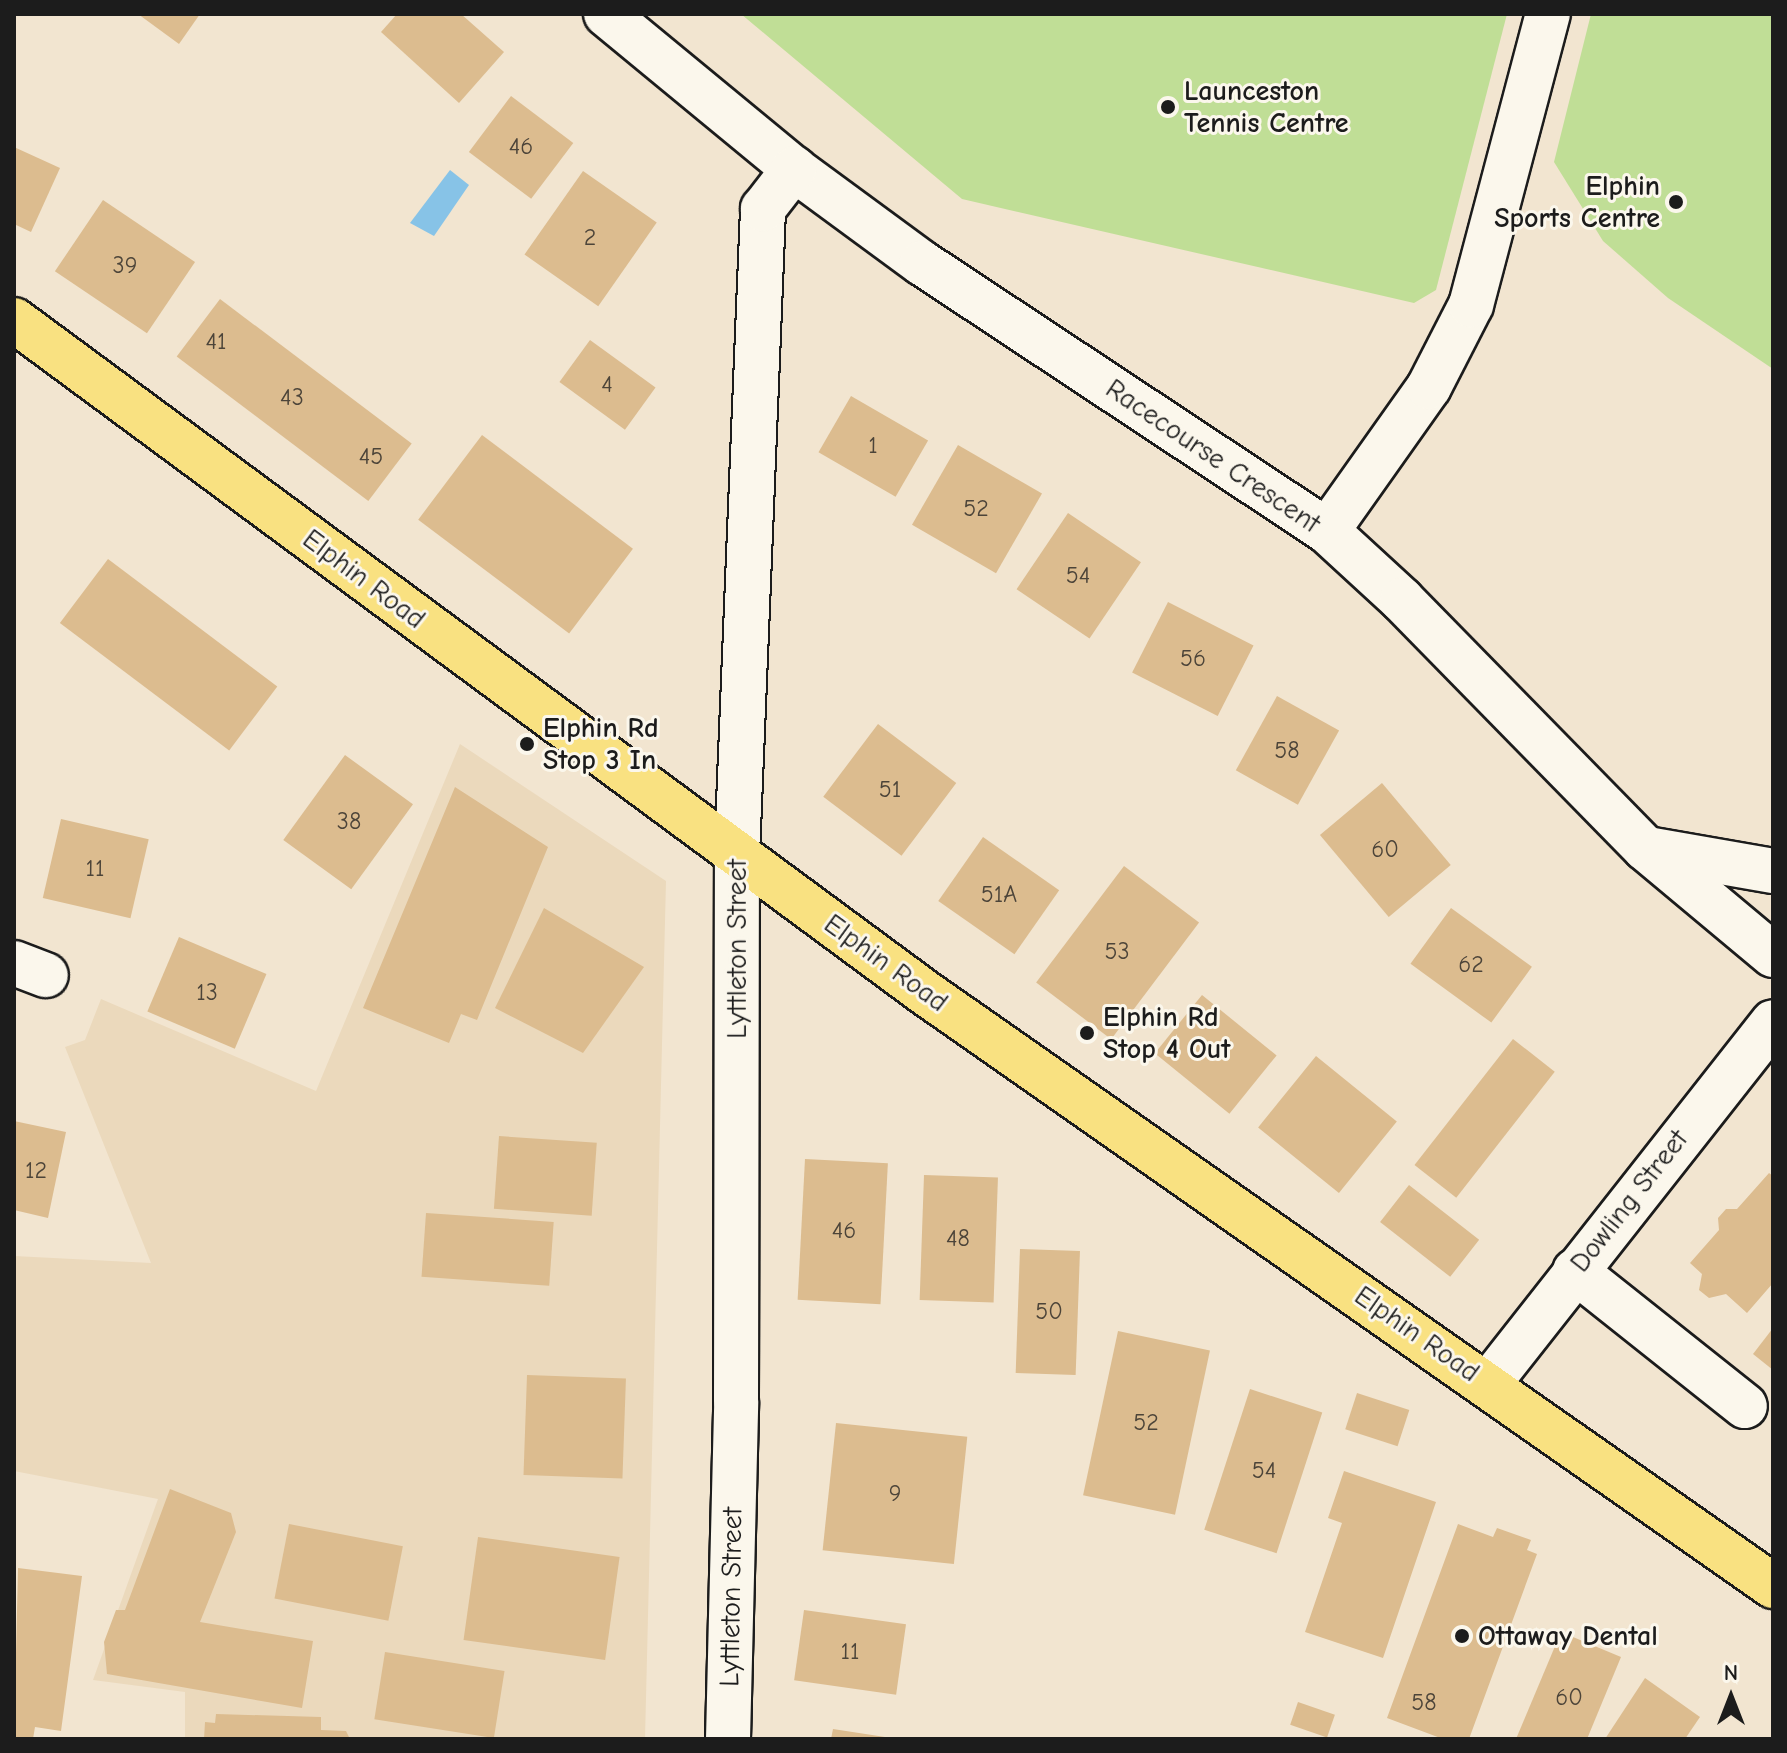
<!DOCTYPE html>
<style>
body{margin:0}
#map{position:relative;width:1787px;height:1753px;overflow:hidden;background:#f2e5d0;font-family:"Comic Neue",sans-serif}
div>[style]{position:absolute}
.built>*{inset:0;background:#ebd9bc}
.green>*{inset:0;background:#c0de96}
.water>*{inset:0;background:#87c3e7}
.building>*{inset:0;background:#dcbc8f;transform-origin:0 0}
.roads{filter:drop-shadow(2px 0 #1c1c1c) drop-shadow(-2px 0 #1c1c1c) drop-shadow(0 2px #1c1c1c) drop-shadow(0 -2px #1c1c1c)}
.minor>*{height:44px;margin:-22px;padding:0 22px;transform-origin:22px;border-radius:22px;background:#fbf7ec}
.highway>*{height:44px;margin:-22px;padding:0 22px;transform-origin:22px;border-radius:22px;background:#f9e181}
.dots>*{width:22px;height:22px;translate:-50% -50%;box-sizing:border-box;border:4px solid #fbf7ec;border-radius:50%}
span{translate:-50% -50%;white-space:nowrap;text-align:center;line-height:1.15;-webkit-text-stroke:6px #fbf7ec;paint-order:stroke}
.number-label{font-size:24px;color:#4c4439}
.number-label span{-webkit-text-stroke-width:0}
.poi-label{font-size:28px;color:#1c1c1c;font-weight:700}
.left{translate:0 -50%;text-align:left}
.right{translate:-100% -50%;text-align:right}
.street-label{font-size:28px;color:#1c1c1c}
.frame{position:absolute;inset:0;border:16px solid #1c1c1c;pointer-events:none}
.north{position:absolute;left:1691px;top:1657px;width:80px;height:80px;-webkit-text-stroke:6px #fbf7ec;paint-order:stroke;rotate:0deg;font-size:22px;font-weight:700;line-height:32px;text-align:center;color:#1c1c1c}
.north::after{content:'';display:block;margin:auto;width:28px;height:36px;background:#1c1c1c;clip-path:polygon(50% 0,100% 100%,50% 72%,0 100%)}
</style>
<div id="map">
<div class="built">
<div style="clip-path:polygon(460px 744px,666px 881px,645px 1739px,185px 1739px,185px 1692px,93px 1680px,158px 1499px,14px 1471px,14px 1256px,151px 1263px,65px 1047px,85px 1040px,101px 999px,316px 1091px)"></div>
</div>
<div class="green">
<div style="clip-path:polygon(741px 14px,1507px 14px,1436px 290px,1414px 303px,962px 199px)"></div>
<div style="clip-path:polygon(1591px 14px,1773px 14px,1773px 369px,1668px 298px,1603px 241px,1554px 162px)"></div>
</div>
<div class="water">
<div style="clip-path:polygon(450px 170px,469px 185px,434px 236px,410px 223px)"></div>
</div>
<div class="building">
<div style="clip-path:polygon(138px 14px,200px 14px,179px 44px)"></div>
<div style="clip-path:polygon(397px 14px,461px 14px,504px 52px,459px 103px,381px 32px)"></div>
<div style="left:511px;top:96px;width:78px;height:70px;rotate:37deg"></div>
<div style="clip-path:polygon(14px 147px,60px 168px,31px 232px,14px 224px)"></div>
<div style="left:583px;top:171px;width:90px;height:102px;rotate:35deg"></div>
<div style="left:103px;top:200px;width:111px;height:86px;rotate:34deg"></div>
<div style="left:220px;top:299px;width:240px;height:72px;rotate:37deg"></div>
<div style="left:590px;top:340px;width:81px;height:52px;rotate:36deg"></div>
<div style="left:851px;top:396px;width:89px;height:65px;rotate:30deg"></div>
<div style="left:482px;top:435px;width:189px;height:106px;rotate:37deg"></div>
<div style="left:958px;top:445px;width:97px;height:92px;rotate:30deg"></div>
<div style="left:1068px;top:513px;width:88px;height:92px;rotate:34deg"></div>
<div style="left:108px;top:559px;width:212px;height:80px;rotate:37deg"></div>
<div style="left:1168px;top:602px;width:96px;height:79px;rotate:27deg"></div>
<div style="left:1277px;top:696px;width:71px;height:85px;rotate:29deg"></div>
<div style="left:878px;top:724px;width:98px;height:91px;rotate:37deg"></div>
<div style="left:345px;top:755px;width:84px;height:105px;rotate:36deg"></div>
<div style="left:1382px;top:783px;width:107px;height:81px;rotate:50deg"></div>
<div style="clip-path:polygon(455px 787px,548px 847px,477px 1020px,461px 1014px,449px 1043px,363px 1008px)"></div>
<div style="left:61px;top:819px;width:90px;height:81px;rotate:13deg"></div>
<div style="left:983px;top:837px;width:93px;height:78px;rotate:35deg"></div>
<div style="left:1124px;top:866px;width:94px;height:146px;rotate:37deg"></div>
<div style="clip-path:polygon(544px 908px,644px 967px,583px 1053px,495px 1008px)"></div>
<div style="left:1451px;top:908px;width:100px;height:69px;rotate:36deg"></div>
<div style="left:179px;top:937px;width:95px;height:81px;rotate:23deg"></div>
<div style="left:1202px;top:995px;width:96px;height:75px;rotate:39deg"></div>
<div style="left:1513px;top:1039px;width:53px;height:160px;rotate:38deg"></div>
<div style="left:1316px;top:1056px;width:104px;height:92px;rotate:39deg"></div>
<div style="clip-path:polygon(14px 1121px,66px 1132px,48px 1218px,14px 1210px)"></div>
<div style="left:499px;top:1136px;width:98px;height:73px;rotate:4deg"></div>
<div style="left:805px;top:1159px;width:83px;height:141px;rotate:3deg"></div>
<div style="clip-path:polygon(1769px 1173px,1773px 1176px,1773px 1283px,1747px 1313px,1726px 1294px,1709px 1298px,1699px 1290px,1702px 1274px,1690px 1263px,1719px 1230px,1718px 1218px,1726px 1209px,1737px 1209px)"></div>
<div style="left:924px;top:1175px;width:74px;height:125px;rotate:2deg"></div>
<div style="left:1409px;top:1185px;width:89px;height:47px;rotate:38deg"></div>
<div style="left:426px;top:1213px;width:128px;height:64px;rotate:4deg"></div>
<div style="left:1020px;top:1249px;width:60px;height:124px;rotate:2deg"></div>
<div style="clip-path:polygon(1773px 1328px,1773px 1370px,1753px 1354px)"></div>
<div style="left:1118px;top:1331px;width:94px;height:168px;rotate:12deg"></div>
<div style="left:527px;top:1375px;width:99px;height:100px;rotate:2deg"></div>
<div style="left:1250px;top:1389px;width:76px;height:148px;rotate:18deg"></div>
<div style="left:1357px;top:1393px;width:55px;height:38px;rotate:18deg"></div>
<div style="left:836px;top:1423px;width:132px;height:128px;rotate:6deg"></div>
<div style="clip-path:polygon(1344px 1471px,1436px 1502px,1383px 1658px,1305px 1632px,1342px 1523px,1328px 1518px)"></div>
<div style="clip-path:polygon(170px 1489px,231px 1513px,236px 1532px,200px 1622px,313px 1641px,302px 1708px,107px 1674px,104px 1642px,116px 1610px,125px 1610px)"></div>
<div style="left:289px;top:1524px;width:116px;height:76px;rotate:11deg"></div>
<div style="clip-path:polygon(1458px 1524px,1493px 1537px,1497px 1528px,1531px 1540px,1527px 1550px,1537px 1554px,1469px 1739px,1443px 1739px,1387px 1718px)"></div>
<div style="left:478px;top:1537px;width:143px;height:104px;rotate:8deg"></div>
<div style="clip-path:polygon(18px 1568px,82px 1576px,61px 1731px,35px 1727px,33px 1739px,14px 1739px)"></div>
<div style="left:804px;top:1610px;width:103px;height:71px;rotate:8deg"></div>
<div style="clip-path:polygon(1561px 1632px,1621px 1657px,1587px 1739px,1516px 1739px)"></div>
<div style="left:385px;top:1652px;width:121px;height:68px;rotate:9deg"></div>
<div style="clip-path:polygon(1645px 1678px,1700px 1717px,1685px 1739px,1605px 1739px)"></div>
<div style="left:1298px;top:1702px;width:39px;height:24px;rotate:19deg"></div>
<div style="clip-path:polygon(216px 1714px,321px 1717px,321px 1730px,346px 1731px,350px 1739px,204px 1739px,205px 1722px,215px 1723px)"></div>
<div style="clip-path:polygon(833px 1729px,885px 1737px,885px 1739px,831px 1739px)"></div>
</div>
<div class="roads">
<div class="minor">
<div style="left:606px;top:14px;width:244px;rotate:39.5deg"></div>
<div style="left:794px;top:169px;width:159px;rotate:36.3deg"></div>
<div style="left:922px;top:263px;width:486px;rotate:33.5deg"></div>
<div style="left:1327px;top:531px;width:102px;rotate:42.6deg"></div>
<div style="left:1402px;top:600px;width:347px;rotate:45.6deg"></div>
<div style="left:1645px;top:848px;width:167px;rotate:39.9deg"></div>
<div style="left:1327px;top:531px;width:176px;rotate:-54.7deg"></div>
<div style="left:1429px;top:387px;width:92px;rotate:-62.9deg"></div>
<div style="left:1471px;top:305px;width:301px;rotate:-75.2deg"></div>
<div style="left:1647px;top:849px;width:128px;rotate:9.9deg"></div>
<div style="left:14px;top:963px;width:34px;rotate:21deg"></div>
<div style="left:1575px;top:1271px;width:217px;rotate:38.5deg"></div>
<div style="left:1489px;top:1383px;width:459px;rotate:-51.8deg"></div>
<div style="left:728px;top:1739px;width:338px;rotate:-88.6deg"></div>
<div style="left:736px;top:1401px;width:547px;rotate:-89.9deg"></div>
<div style="left:737px;top:854px;width:646px;rotate:-87.69deg"></div>
<div style="left:763px;top:209px;width:51px;rotate:-52.2deg"></div>
</div>
<div class="highway">
<div style="left:14px;top:320px;width:1135px;rotate:36.44deg"></div>
<div style="left:927px;top:994px;width:1033px;rotate:34.98deg"></div>
</div>
</div>
<div class="dots">
<div style="left:1168px;top:107px;background:#1c1c1c"></div>
<div style="left:1676px;top:202px;background:#1c1c1c"></div>
<div style="left:527px;top:744px;background:#1c1c1c"></div>
<div style="left:1087px;top:1033px;background:#1c1c1c"></div>
<div style="left:1462px;top:1636px;background:#1c1c1c"></div>
</div>
<div class="number-label">
<span style="left:521px;top:147px">46</span>
<span style="left:590px;top:238px">2</span>
<span style="left:125px;top:266px">39</span>
<span style="left:216px;top:342px">41</span>
<span style="left:607px;top:385px">4</span>
<span style="left:292px;top:398px">43</span>
<span style="left:873px;top:446px">1</span>
<span style="left:371px;top:457px">45</span>
<span style="left:976px;top:509px">52</span>
<span style="left:1078px;top:576px">54</span>
<span style="left:1193px;top:659px">56</span>
<span style="left:1287px;top:751px">58</span>
<span style="left:890px;top:790px">51</span>
<span style="left:349px;top:822px">38</span>
<span style="left:1385px;top:850px">60</span>
<span style="left:95px;top:869px">11</span>
<span style="left:999px;top:895px">51A</span>
<span style="left:1117px;top:952px">53</span>
<span style="left:1471px;top:965px">62</span>
<span style="left:207px;top:993px">13</span>
<span style="left:36px;top:1171px">12</span>
<span style="left:844px;top:1231px">46</span>
<span style="left:958px;top:1239px">48</span>
<span style="left:1049px;top:1312px">50</span>
<span style="left:1146px;top:1423px">52</span>
<span style="left:1264px;top:1471px">54</span>
<span style="left:895px;top:1494px">9</span>
<span style="left:850px;top:1652px">11</span>
<span style="left:1569px;top:1698px">60</span>
<span style="left:1424px;top:1703px">58</span>
</div>
<div class="poi-label">
<span class="left" style="left:1184px;top:107px">Launceston<br>Tennis Centre</span>
<span class="right" style="left:1660px;top:202px">Elphin<br>Sports Centre</span>
<span class="left" style="left:543px;top:744px">Elphin Rd<br>Stop 3 In</span>
<span class="left" style="left:1103px;top:1033px">Elphin Rd<br>Stop 4 Out</span>
<span class="left" style="left:1478px;top:1636px">Ottaway Dental</span>
</div>
<div class="street-label">
<span style="left:1213px;top:456px;rotate:34deg">Racecourse Crescent</span>
<span style="left:364px;top:579px;rotate:37deg">Elphin Road</span>
<span style="left:737px;top:949px;rotate:-90deg">Lyttleton Street</span>
<span style="left:886px;top:963px;rotate:36deg">Elphin Road</span>
<span style="left:1629px;top:1201px;rotate:-52deg">Dowling Street</span>
<span style="left:1417px;top:1334px;rotate:35deg">Elphin Road</span>
<span style="left:731px;top:1597px;rotate:-89deg">Lyttleton Street</span>
</div>
<div class="frame"></div>
<div class="north">N</div>
</div>
